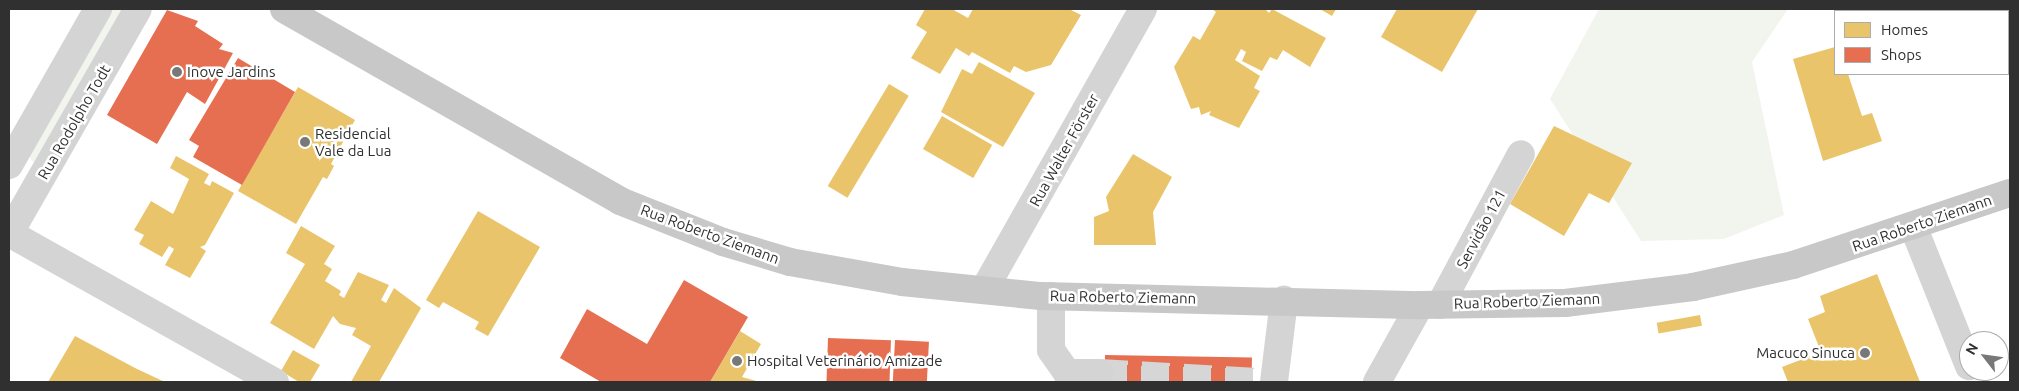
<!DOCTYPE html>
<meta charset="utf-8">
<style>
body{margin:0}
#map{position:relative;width:2019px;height:391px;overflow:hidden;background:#fff;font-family:Ubuntu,sans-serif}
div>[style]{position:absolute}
.green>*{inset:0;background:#f2f5ed}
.homes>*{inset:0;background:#e9c46a;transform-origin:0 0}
.shops>*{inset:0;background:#e76f51;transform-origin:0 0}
.minor-tunnel>*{height:28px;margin-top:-14px;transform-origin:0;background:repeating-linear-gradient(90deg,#d6d6d6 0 28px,transparent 0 42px)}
.minor>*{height:28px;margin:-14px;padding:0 14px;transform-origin:14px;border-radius:14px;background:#d4d4d4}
.major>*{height:28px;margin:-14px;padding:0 14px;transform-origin:14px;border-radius:14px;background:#c8c8c8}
.dots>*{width:14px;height:14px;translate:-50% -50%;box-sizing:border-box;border:2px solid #fff;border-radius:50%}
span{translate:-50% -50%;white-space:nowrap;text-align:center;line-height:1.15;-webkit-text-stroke:5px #fff;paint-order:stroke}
.poi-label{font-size:15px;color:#303030}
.left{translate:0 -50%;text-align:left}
.right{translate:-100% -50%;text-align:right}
.street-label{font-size:15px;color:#303030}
.frame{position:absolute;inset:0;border:10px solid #303030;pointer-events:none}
.legend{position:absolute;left:1834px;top:10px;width:175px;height:65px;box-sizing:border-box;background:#fff;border:1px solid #acacac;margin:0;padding:6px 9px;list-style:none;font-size:15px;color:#303030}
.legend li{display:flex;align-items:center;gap:10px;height:25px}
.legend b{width:25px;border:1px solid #acacac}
.north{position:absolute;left:1959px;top:331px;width:50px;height:50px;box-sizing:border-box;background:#fff;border:1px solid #acacac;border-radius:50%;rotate:300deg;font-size:14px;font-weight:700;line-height:20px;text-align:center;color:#303030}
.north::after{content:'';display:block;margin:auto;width:18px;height:22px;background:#787878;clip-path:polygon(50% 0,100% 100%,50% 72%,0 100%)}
</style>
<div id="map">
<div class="green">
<div style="clip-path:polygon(112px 9px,124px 9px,35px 162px,32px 161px,29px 155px)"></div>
<div style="clip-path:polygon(1599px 9px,1788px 9px,1752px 62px,1784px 215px,1724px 239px,1641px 241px,1550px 99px)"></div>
</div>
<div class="homes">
<div style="clip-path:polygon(925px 9px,952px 9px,968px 18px,973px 9px,1069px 9px,1081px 15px,1051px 65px,1026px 72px,1014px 66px,1010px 73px,972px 52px,969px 56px,956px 48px,940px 74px,911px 58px,927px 32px,916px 25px)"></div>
<div style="clip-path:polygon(1212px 9px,1265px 9px,1269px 13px,1272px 9px,1326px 38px,1310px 67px,1283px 50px,1277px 60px,1270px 57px,1262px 71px,1242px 61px,1246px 52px,1241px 49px,1235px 60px,1260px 76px,1254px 88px,1260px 91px,1239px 128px,1209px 115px,1211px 111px,1201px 115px,1199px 107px,1191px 109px,1174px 67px,1193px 36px,1200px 40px,1216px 12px)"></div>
<div style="clip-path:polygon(1320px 9px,1336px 9px,1332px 16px)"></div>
<div style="clip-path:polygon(1397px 9px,1478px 9px,1442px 72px,1381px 37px)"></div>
<div style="clip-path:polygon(1835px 47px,1835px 74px,1848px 74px,1862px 116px,1872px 113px,1882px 141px,1823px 161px,1793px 59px)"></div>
<div style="clip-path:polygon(979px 62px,1035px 93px,1003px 147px,941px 112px,962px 69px,972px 74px)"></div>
<div style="left:889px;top:84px;width:23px;height:119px;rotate:31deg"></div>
<div style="clip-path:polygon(298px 87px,355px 120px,331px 164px,334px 166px,327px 179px,323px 177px,296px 224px,238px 191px)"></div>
<div style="left:942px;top:116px;width:58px;height:38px;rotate:30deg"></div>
<div style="clip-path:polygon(1554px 126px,1632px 163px,1609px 203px,1589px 193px,1564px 236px,1510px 204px)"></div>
<div style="clip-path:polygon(1133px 154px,1172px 177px,1153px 212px,1156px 245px,1094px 245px,1094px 217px,1109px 211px,1106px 197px)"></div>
<div style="clip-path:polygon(176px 156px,209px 174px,204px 183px,210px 186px,212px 181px,234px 193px,205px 245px,200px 247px,206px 251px,190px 278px,165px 265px,174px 249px,169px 246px,162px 257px,139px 244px,144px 235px,134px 230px,151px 201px,173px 214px,175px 210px,189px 179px,170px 168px)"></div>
<div style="clip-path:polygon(478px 211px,540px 247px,488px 336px,475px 329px,479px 322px,443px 302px,439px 308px,426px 300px)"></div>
<div style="clip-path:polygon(301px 226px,335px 246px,324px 264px,332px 269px,325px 281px,341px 291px,339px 295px,344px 298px,358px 272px,389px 285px,381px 300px,386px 303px,394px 288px,421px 308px,379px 382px,351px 382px,371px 346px,352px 335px,356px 328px,340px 324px,333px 316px,314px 349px,270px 323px,305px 264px,286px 253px)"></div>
<div style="clip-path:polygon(1877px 274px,1920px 382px,1788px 382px,1782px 367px,1821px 352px,1808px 319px,1825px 312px,1820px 296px)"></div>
<div style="left:1700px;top:315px;width:11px;height:44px;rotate:80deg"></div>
<div style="clip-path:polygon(740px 331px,761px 344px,742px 377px,760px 382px,710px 382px)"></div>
<div style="clip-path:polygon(75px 336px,137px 369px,165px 382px,48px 382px)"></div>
<div style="clip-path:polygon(293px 350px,320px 365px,310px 382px,299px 382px,281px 371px)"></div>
</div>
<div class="shops">
<div style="clip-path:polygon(167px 10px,198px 21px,195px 26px,223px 44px,219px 49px,233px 53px,205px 104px,187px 92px,157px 144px,107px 115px)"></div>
<div style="clip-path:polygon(238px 58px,295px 92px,242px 185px,193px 157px,199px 146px,189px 140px)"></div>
<div style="clip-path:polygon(684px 280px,748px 317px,710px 382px,601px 382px,560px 358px,587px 309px,647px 344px)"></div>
<div style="left:828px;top:338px;width:63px;height:44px;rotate:2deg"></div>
<div style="left:895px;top:340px;width:34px;height:42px;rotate:3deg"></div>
<div style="left:1105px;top:355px;width:147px;height:27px;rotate:1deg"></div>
</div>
<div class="minor-tunnel">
<div style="left:1099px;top:373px;width:158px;rotate:3.3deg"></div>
</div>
<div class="minor">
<div style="left:9px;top:165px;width:180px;rotate:-60.3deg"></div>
<div style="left:1913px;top:226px;width:151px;rotate:68.2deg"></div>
<div style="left:9px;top:233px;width:305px;rotate:29.3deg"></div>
<div style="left:9px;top:234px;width:259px;rotate:-60.2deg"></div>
<div style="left:984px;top:290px;width:323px;rotate:-60.5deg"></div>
<div style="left:1051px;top:296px;width:54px;rotate:90deg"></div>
<div style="left:1051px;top:350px;width:28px;rotate:55deg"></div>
<div style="left:1067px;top:373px;width:32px"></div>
<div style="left:1440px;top:305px;width:171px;rotate:-61.8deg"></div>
<div style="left:1274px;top:382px;width:83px;rotate:-83deg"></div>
<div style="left:1377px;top:382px;width:88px;rotate:-60.8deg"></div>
</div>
<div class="major">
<div style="left:284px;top:9px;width:387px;rotate:29.7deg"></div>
<div style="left:620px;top:201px;width:111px;rotate:21.7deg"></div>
<div style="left:723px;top:242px;width:70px;rotate:16.6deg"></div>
<div style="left:790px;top:262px;width:114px;rotate:10.1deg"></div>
<div style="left:902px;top:282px;width:140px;rotate:5.8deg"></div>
<div style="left:1041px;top:296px;width:379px;rotate:1.4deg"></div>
<div style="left:1420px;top:305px;width:145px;rotate:-0.8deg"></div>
<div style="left:1565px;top:303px;width:129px;rotate:-7.1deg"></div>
<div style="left:1693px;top:287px;width:102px;rotate:-12.4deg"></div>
<div style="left:1793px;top:265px;width:229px;rotate:-18.4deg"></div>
</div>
<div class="dots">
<div style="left:177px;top:72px;background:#787878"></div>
<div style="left:305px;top:142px;background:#787878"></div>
<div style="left:1865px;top:353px;background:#787878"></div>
<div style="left:737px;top:361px;background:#787878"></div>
</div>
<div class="poi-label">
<span class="left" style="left:187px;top:72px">Inove Jardins</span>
<span class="left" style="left:315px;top:142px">Residencial<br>Vale da Lua</span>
<span class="right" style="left:1855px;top:353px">Macuco Sinuca</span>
<span class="left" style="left:747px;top:361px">Hospital Veterinário Amizade</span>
</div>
<div class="street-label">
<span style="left:74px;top:122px;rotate:-60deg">Rua Rodolpho Todt</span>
<span style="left:1064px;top:150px;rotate:-61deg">Rua Walter Förster</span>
<span style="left:1922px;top:223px;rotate:-19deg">Rua Roberto Ziemann</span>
<span style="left:1481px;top:229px;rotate:-62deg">Servidão 121</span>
<span style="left:710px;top:234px;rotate:20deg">Rua Roberto Ziemann</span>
<span style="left:1123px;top:297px;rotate:1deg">Rua Roberto Ziemann</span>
<span style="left:1527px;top:301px;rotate:-2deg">Rua Roberto Ziemann</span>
</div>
<div class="frame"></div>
<ul class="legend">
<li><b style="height:14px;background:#e9c46a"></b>Homes</li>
<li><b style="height:14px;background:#e76f51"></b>Shops</li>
</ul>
<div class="north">N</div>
</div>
